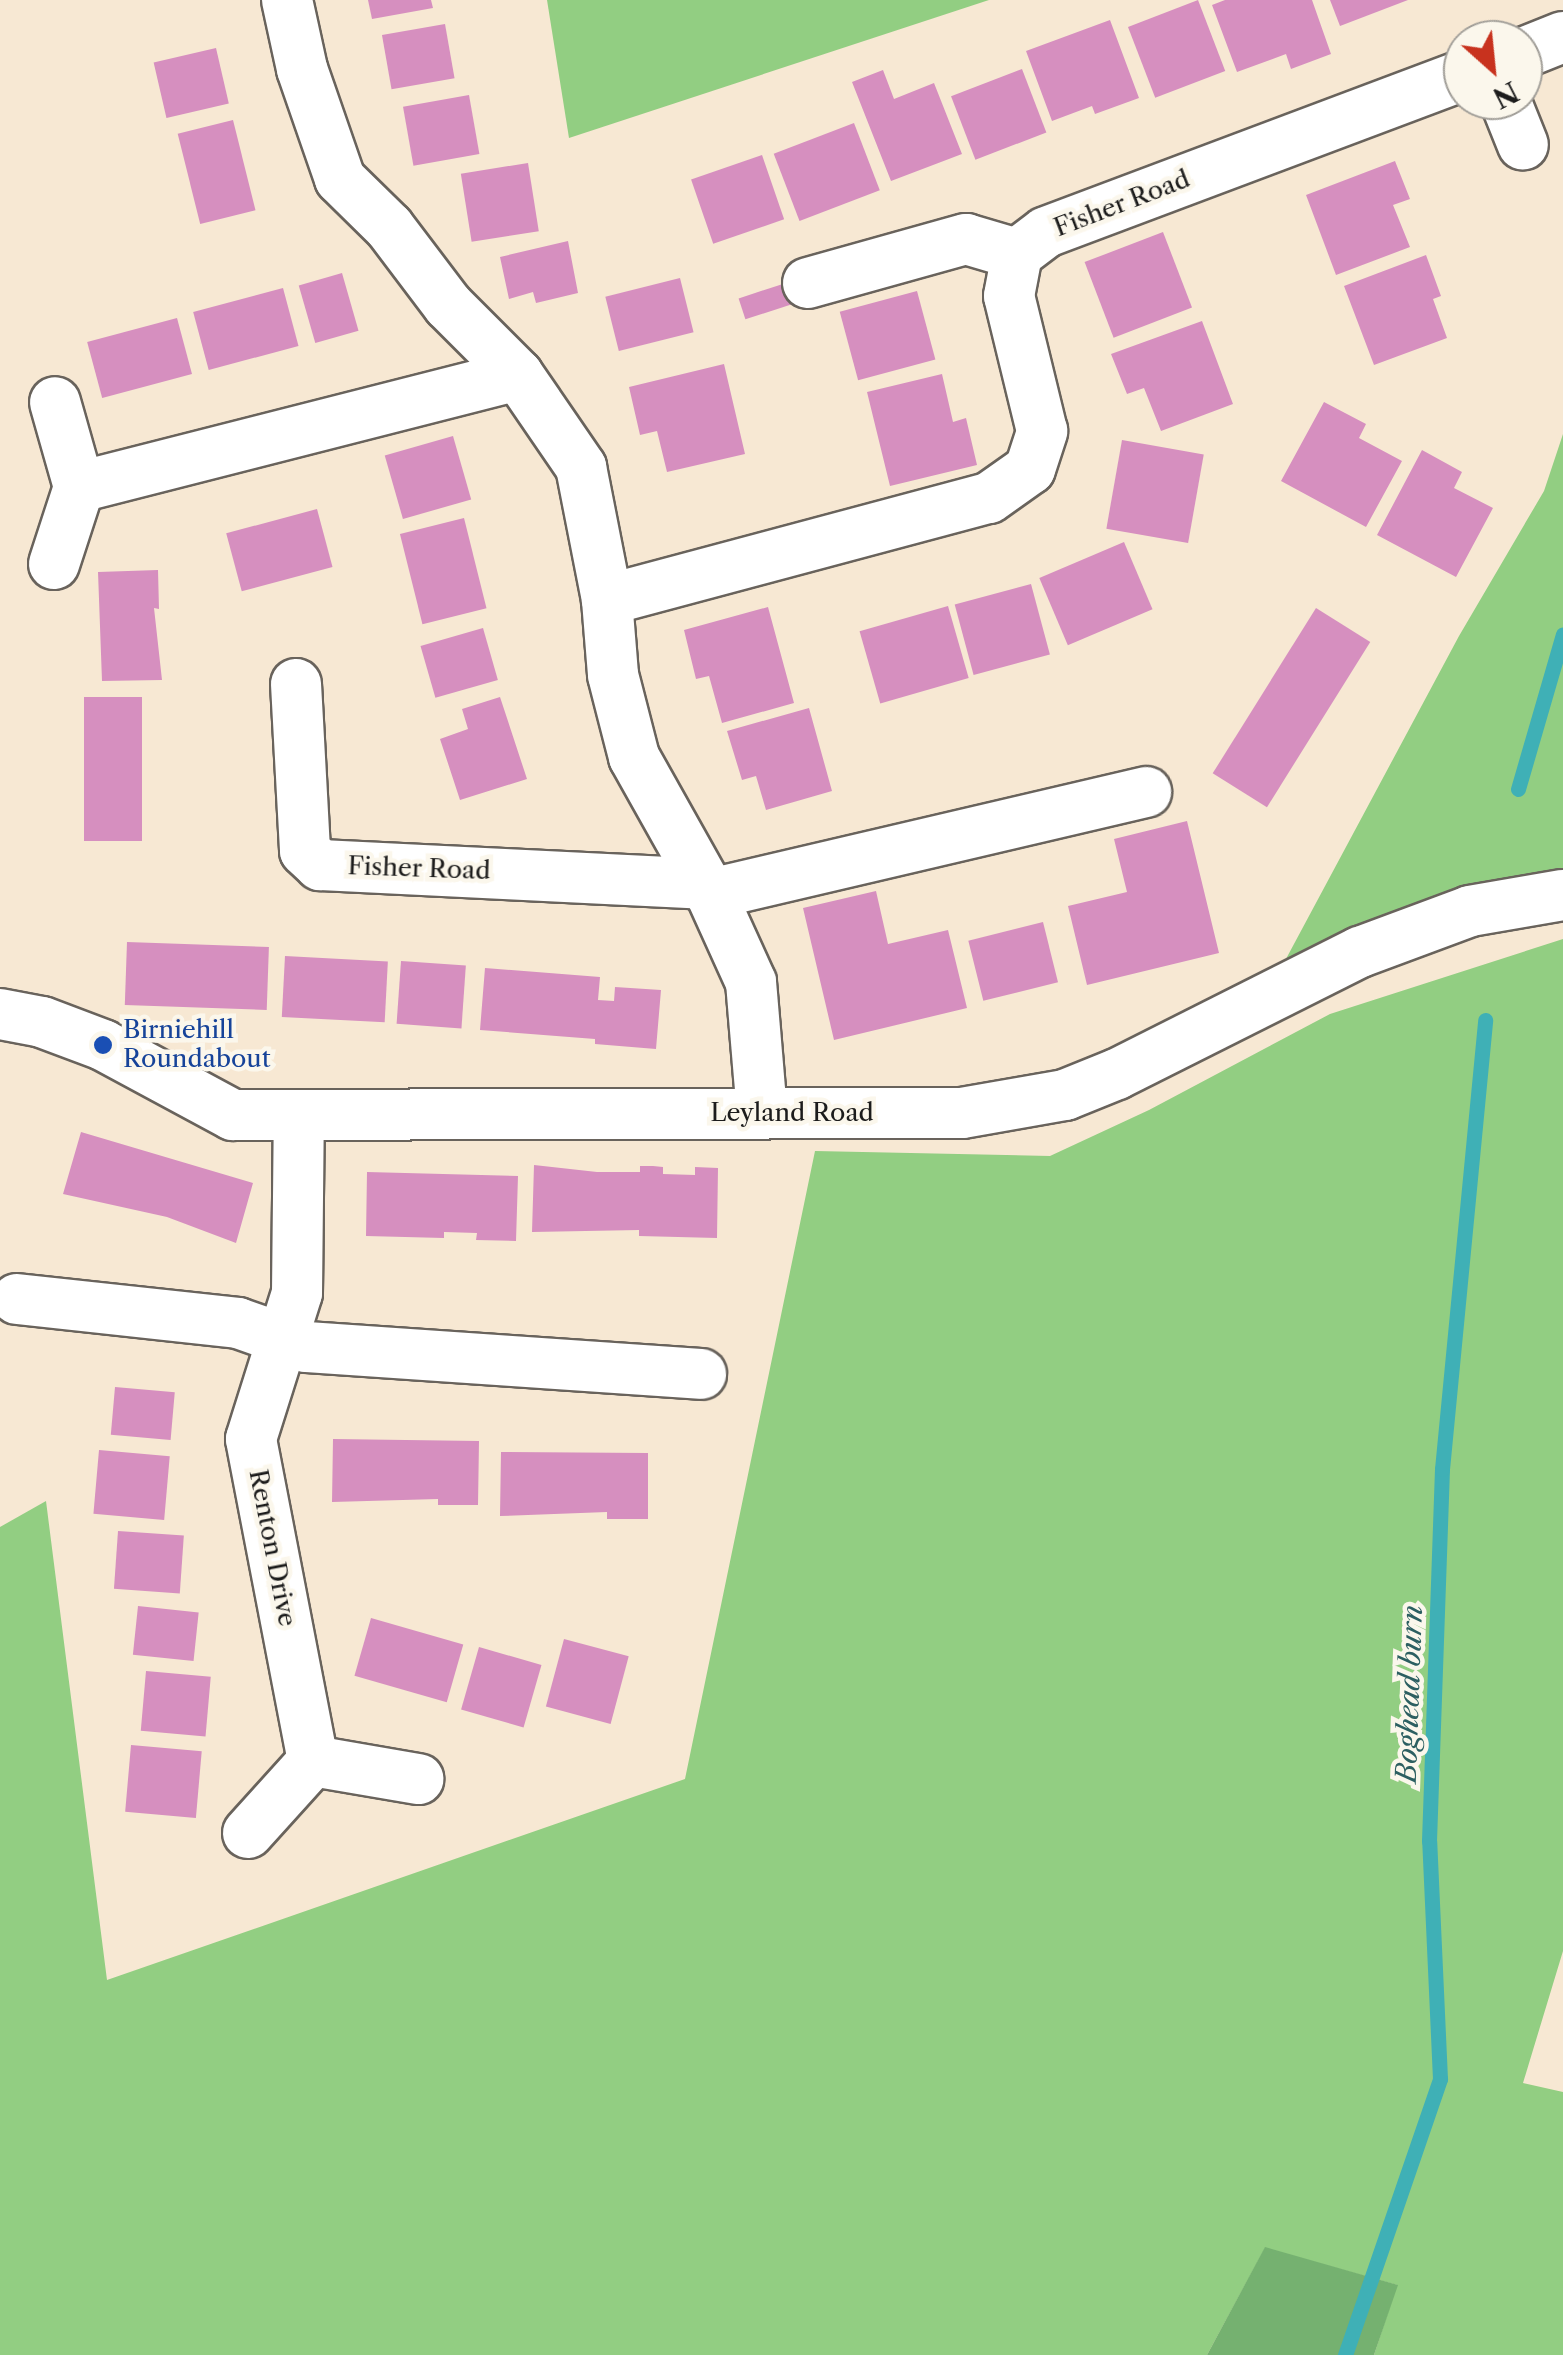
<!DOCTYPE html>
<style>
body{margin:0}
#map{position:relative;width:1563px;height:2355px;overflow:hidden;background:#f7e8d3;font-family:"Libre Caslon Text",serif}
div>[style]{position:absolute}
.green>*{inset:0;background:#92ce82}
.forest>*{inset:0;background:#75b170}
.stream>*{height:15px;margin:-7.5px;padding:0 7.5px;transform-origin:7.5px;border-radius:7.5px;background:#3fb0b6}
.building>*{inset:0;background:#d68fbf;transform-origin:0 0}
.roads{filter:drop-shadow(2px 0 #69635c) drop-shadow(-2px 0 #69635c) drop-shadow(0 2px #69635c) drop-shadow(0 -2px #69635c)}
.minor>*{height:50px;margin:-25px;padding:0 25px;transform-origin:25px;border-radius:25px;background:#fff}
.dots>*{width:28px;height:28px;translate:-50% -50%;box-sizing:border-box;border:5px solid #fbf7ec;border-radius:50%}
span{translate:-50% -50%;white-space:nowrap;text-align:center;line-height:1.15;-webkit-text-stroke:9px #fbf7ec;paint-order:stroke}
.street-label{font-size:25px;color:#1c1c1c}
.transit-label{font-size:25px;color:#164399}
.left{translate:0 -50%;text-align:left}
.water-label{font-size:28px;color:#2c5f61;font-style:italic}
.north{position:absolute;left:1443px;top:20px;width:100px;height:100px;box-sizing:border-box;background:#fbf7ec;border:2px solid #a29f99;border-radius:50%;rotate:153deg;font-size:28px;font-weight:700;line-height:40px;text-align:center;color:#1c1c1c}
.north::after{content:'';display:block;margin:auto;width:35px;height:45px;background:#c8321e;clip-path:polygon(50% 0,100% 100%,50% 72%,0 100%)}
</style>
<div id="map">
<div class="green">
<div style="clip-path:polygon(547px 0,989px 0,569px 138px)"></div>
<div style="clip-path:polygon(1563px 434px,1563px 895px,1264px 1000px,1459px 636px,1544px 491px)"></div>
<div style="clip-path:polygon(1563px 939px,1563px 1951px,1523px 2083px,1563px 2092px,1563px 2355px,1374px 2355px,1397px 2285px,1265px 2248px,1207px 2355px,0 2355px,0 1527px,46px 1501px,107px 1980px,685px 1779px,815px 1151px,1050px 1156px,1149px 1110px,1330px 1014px)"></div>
</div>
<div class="forest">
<div style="clip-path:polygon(1265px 2247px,1398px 2285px,1374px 2355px,1207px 2355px)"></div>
</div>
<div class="stream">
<div style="left:1518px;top:789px;width:161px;rotate:-73.8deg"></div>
<div style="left:1345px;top:2355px;width:292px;rotate:-71deg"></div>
<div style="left:1440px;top:2079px;width:238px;rotate:-92.6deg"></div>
<div style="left:1429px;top:1841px;width:372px;rotate:-88deg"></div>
<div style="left:1442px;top:1469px;width:451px;rotate:-84.5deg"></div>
</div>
<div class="building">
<div style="clip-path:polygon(368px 0,431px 0,433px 8px,372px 19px)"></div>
<div style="left:1198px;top:0;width:76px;height:75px;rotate:69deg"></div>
<div style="clip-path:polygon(1225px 0,1312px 0,1331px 54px,1291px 69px,1286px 54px,1237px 72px,1212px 5px)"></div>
<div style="clip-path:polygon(1330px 0,1408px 0,1340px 26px)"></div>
<div style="clip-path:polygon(1110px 20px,1139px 98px,1095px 114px,1092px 106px,1052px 121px,1026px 51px)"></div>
<div style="left:445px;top:24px;width:55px;height:64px;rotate:80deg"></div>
<div style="left:216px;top:48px;width:57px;height:64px;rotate:77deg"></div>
<div style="left:1022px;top:69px;width:68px;height:76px;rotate:69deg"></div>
<div style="clip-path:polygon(883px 70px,894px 99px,934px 83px,962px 154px,891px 181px,852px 82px)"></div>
<div style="left:469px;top:95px;width:60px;height:67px;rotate:80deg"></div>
<div style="left:233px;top:120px;width:93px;height:57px;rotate:76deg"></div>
<div style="left:854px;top:123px;width:72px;height:86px;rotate:69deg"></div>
<div style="left:762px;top:155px;width:68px;height:75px;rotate:71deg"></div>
<div style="clip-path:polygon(1395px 161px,1410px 199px,1393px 205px,1410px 247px,1336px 275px,1306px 195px)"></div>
<div style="left:528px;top:163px;width:69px;height:68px;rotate:81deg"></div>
<div style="left:1163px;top:232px;width:81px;height:84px;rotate:69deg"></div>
<div style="clip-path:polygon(568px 241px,578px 293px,536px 303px,533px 292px,509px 299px,500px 257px)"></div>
<div style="clip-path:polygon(1426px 255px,1441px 296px,1433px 299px,1447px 338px,1374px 365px,1344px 286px)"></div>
<div style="left:342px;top:273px;width:60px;height:45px;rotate:74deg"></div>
<div style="left:680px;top:278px;width:56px;height:77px;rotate:76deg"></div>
<div style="left:789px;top:282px;width:22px;height:53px;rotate:72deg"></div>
<div style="left:283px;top:288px;width:60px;height:93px;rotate:75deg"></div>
<div style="left:917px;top:291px;width:71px;height:80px;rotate:75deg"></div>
<div style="left:177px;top:318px;width:58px;height:93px;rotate:75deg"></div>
<div style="clip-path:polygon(1202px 321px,1233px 404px,1161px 431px,1144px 388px,1127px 394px,1111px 354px)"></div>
<div style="clip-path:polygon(724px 364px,745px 454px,667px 472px,657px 431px,640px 435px,629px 387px)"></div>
<div style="clip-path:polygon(942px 374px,953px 422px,966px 418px,977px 465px,890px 486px,867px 392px)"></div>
<div style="clip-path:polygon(1324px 402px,1366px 424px,1359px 438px,1402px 461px,1366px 527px,1281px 481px)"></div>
<div style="left:453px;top:436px;width:66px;height:71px;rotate:74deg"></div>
<div style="left:1122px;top:440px;width:83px;height:90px;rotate:10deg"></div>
<div style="clip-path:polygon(1422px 450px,1462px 472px,1454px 488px,1493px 508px,1456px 577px,1377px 535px)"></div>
<div style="left:317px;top:509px;width:60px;height:94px;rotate:75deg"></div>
<div style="left:464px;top:518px;width:93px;height:66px;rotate:76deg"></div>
<div style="left:1124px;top:542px;width:73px;height:92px;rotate:67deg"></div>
<div style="clip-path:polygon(158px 570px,159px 609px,154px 608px,162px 680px,102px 681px,98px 572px)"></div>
<div style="left:1031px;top:584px;width:73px;height:79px;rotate:75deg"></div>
<div style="left:948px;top:606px;width:75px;height:92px;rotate:74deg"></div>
<div style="clip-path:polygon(768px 607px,794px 703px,722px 723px,709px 676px,696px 679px,684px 630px)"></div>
<div style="left:1316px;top:608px;width:64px;height:195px;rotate:32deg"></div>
<div style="left:483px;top:628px;width:54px;height:65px;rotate:74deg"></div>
<div style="left:84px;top:697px;width:58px;height:144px"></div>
<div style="clip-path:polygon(500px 697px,527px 779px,460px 800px,440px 739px,468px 729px,462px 709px)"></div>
<div style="clip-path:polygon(809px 708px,832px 791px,766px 810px,756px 776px,742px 780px,727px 731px)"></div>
<div style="clip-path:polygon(1187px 821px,1219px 953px,1087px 985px,1068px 906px,1127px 892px,1114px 839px)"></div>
<div style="clip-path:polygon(876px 891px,888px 944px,948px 930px,967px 1008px,834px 1040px,803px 908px)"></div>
<div style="left:1043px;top:922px;width:62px;height:77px;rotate:76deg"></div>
<div style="left:127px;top:942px;width:142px;height:63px;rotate:2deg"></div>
<div style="left:285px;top:956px;width:103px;height:61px;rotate:3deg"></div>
<div style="left:401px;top:961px;width:65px;height:63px;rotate:4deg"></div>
<div style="clip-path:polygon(485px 968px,600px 977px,598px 1000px,614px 1001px,615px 987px,661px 990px,656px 1049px,595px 1044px,595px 1039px,480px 1030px)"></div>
<div style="clip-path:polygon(81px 1132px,253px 1183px,236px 1243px,167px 1217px,63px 1194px)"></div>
<div style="clip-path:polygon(534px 1165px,597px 1172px,640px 1172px,640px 1166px,653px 1166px,663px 1167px,663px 1174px,695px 1175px,695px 1167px,718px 1168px,717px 1238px,639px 1236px,639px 1230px,532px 1232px)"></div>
<div style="clip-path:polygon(367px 1172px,518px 1176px,516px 1241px,476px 1240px,477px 1233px,444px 1232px,444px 1238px,366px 1236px)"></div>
<div style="left:115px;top:1387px;width:60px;height:48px;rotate:5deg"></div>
<div style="clip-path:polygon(333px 1439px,479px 1441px,478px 1505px,438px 1505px,438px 1499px,332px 1502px)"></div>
<div style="left:99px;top:1450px;width:71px;height:64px;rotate:5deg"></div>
<div style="clip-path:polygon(501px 1452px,648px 1453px,648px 1519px,607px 1519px,607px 1512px,500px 1516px)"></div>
<div style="left:118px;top:1531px;width:66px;height:58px;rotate:4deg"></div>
<div style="left:138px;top:1606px;width:61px;height:49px;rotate:6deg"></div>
<div style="left:371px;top:1618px;width:96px;height:60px;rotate:16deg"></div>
<div style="left:564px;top:1639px;width:67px;height:70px;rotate:15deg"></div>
<div style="left:479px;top:1647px;width:65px;height:65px;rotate:16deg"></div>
<div style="left:146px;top:1671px;width:65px;height:60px;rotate:5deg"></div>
<div style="left:131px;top:1745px;width:71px;height:67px;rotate:5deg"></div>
</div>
<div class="roads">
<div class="minor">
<div style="left:287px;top:0;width:71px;rotate:77.7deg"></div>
<div style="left:302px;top:69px;width:116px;rotate:70.9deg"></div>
<div style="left:340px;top:179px;width:69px;rotate:44.4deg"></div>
<div style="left:389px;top:227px;width:98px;rotate:52.9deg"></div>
<div style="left:448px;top:305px;width:99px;rotate:45deg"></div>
<div style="left:1523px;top:53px;width:43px;rotate:-21.8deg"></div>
<div style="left:1505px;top:100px;width:48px;rotate:68.2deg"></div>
<div style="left:808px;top:283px;width:164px;rotate:-15.6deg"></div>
<div style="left:966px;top:239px;width:53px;rotate:16.4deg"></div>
<div style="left:79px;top:487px;width:453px;rotate:-14.3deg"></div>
<div style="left:518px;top:375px;width:112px;rotate:55.6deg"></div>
<div style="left:581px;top:467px;width:136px;rotate:78.9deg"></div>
<div style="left:607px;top:600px;width:75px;rotate:85.4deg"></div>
<div style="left:613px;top:675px;width:85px;rotate:75.6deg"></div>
<div style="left:634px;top:757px;width:157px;rotate:60.7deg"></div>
<div style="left:711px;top:894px;width:97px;rotate:65.6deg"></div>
<div style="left:751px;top:982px;width:131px;rotate:85.2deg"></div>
<div style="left:54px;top:564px;width:81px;rotate:-72deg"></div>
<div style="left:79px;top:487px;width:88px;rotate:-105.8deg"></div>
<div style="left:607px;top:600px;width:395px;rotate:-15deg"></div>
<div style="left:989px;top:498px;width:50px;rotate:-35.3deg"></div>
<div style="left:1030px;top:469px;width:40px;rotate:-72deg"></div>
<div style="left:1042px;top:431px;width:139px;rotate:-103.7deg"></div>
<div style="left:1009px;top:296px;width:43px;rotate:-79.2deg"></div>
<div style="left:1017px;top:254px;width:36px;rotate:-37deg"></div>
<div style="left:1046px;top:232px;width:446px;rotate:-20.6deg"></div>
<div style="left:296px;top:684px;width:167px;rotate:86.9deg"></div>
<div style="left:305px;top:851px;width:21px;rotate:43deg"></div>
<div style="left:320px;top:865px;width:384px;rotate:2.8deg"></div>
<div style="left:711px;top:894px;width:447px;rotate:-13.2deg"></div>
<div style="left:0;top:1014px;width:43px;rotate:10.8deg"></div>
<div style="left:42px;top:1022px;width:65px;rotate:20.7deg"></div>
<div style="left:103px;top:1045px;width:148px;rotate:28.3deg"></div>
<div style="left:233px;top:1115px;width:729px;rotate:-0.16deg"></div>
<div style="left:962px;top:1113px;width:105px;rotate:-9.9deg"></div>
<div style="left:1065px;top:1095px;width:56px;rotate:-22deg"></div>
<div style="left:1117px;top:1074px;width:272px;rotate:-26.7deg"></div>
<div style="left:1360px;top:952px;width:117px;rotate:-20.4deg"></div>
<div style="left:1470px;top:911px;width:94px;rotate:-9.8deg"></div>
<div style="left:17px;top:1299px;width:222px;rotate:6.2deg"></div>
<div style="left:238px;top:1323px;width:72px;rotate:19.4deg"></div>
<div style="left:306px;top:1347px;width:396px;rotate:3.9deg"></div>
<div style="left:313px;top:1761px;width:107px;rotate:9.7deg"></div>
<div style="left:248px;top:1833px;width:97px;rotate:-47.9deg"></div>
<div style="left:313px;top:1761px;width:328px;rotate:-100.9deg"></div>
<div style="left:251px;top:1439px;width:153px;rotate:-72.5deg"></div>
<div style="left:297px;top:1293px;width:177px;rotate:-89.4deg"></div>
</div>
</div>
<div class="dots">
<div style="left:103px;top:1045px;background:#1a4fb4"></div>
</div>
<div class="street-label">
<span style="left:1122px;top:204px;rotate:-21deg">Fisher Road</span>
<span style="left:419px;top:869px;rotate:2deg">Fisher Road</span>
<span style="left:792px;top:1113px">Leyland Road</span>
<span style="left:272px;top:1548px;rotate:79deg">Renton Drive</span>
</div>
<div class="transit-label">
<span class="left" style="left:123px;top:1045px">Birniehill<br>Roundabout</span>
</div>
<div class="water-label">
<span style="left:1409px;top:1694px;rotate:-88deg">Boghead burn</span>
</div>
<div class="north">N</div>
</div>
